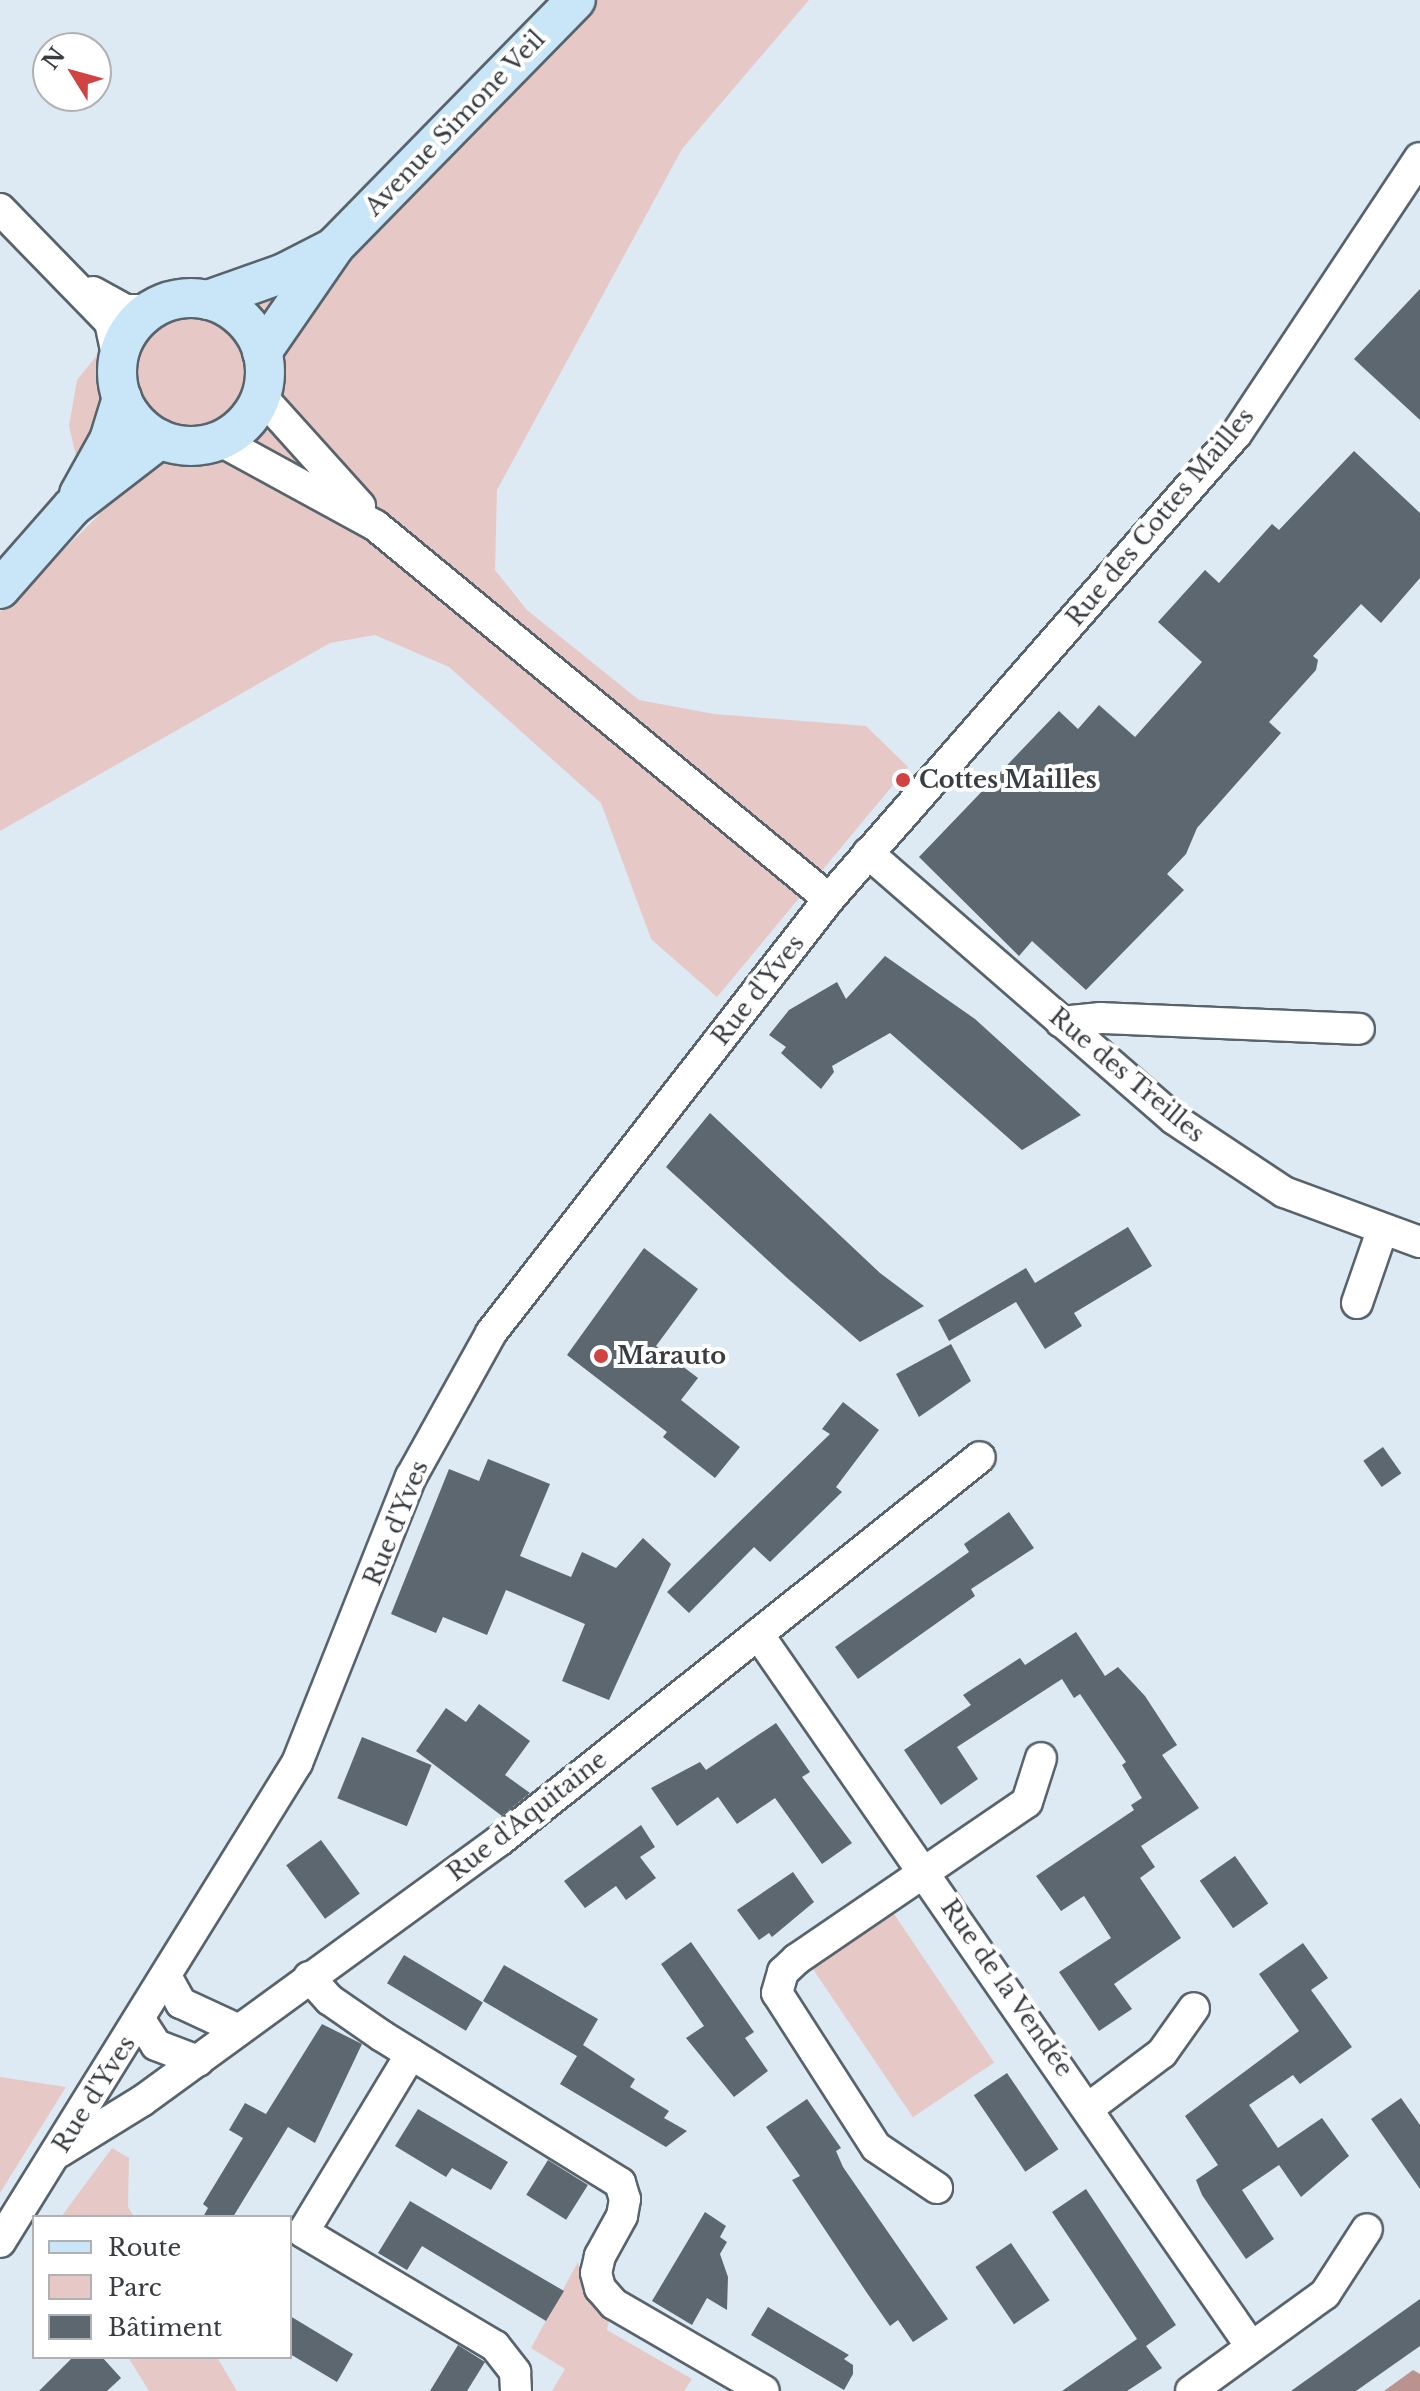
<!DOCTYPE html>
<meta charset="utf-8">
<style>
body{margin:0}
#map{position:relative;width:1420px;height:2391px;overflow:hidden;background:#ddeaf4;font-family:"Libre Baskerville",serif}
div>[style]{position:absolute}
.green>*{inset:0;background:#e6c9c6;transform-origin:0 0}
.water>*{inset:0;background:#ba9390}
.building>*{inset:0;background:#5c6770;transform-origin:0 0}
.roads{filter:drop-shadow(2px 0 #58636b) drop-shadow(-2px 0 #58636b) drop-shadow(0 2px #58636b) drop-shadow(0 -2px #58636b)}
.minor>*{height:30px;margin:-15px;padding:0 15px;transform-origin:15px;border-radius:15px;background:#fff}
.major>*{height:38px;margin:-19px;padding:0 19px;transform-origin:19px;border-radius:19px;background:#c9e6f9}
.major>.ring{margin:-19px;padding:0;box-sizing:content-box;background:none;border:38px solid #c9e6f9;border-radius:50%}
.dots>*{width:22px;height:22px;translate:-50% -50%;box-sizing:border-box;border:4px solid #fff;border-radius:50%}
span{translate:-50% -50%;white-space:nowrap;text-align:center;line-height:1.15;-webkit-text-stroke:8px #fff;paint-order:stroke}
.street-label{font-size:24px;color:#383d41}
.poi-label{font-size:24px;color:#383d41;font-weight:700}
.left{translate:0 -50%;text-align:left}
.legend{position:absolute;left:32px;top:2215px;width:260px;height:144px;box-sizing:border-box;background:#fff;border:2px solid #afb1b3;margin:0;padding:10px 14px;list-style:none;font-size:24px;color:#383d41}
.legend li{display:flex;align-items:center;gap:16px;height:40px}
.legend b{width:40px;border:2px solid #afb1b3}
.north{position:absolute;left:32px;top:32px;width:80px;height:80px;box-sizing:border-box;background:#fff;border:2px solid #afb1b3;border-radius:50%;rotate:307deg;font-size:22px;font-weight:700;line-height:32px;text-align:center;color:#383d41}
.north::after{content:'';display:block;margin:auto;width:28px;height:36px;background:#d14242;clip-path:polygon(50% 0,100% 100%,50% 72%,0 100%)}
</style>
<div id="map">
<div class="green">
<div style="clip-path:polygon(578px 0,809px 0,682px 149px,497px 490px,495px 570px,527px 610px,639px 700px,714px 714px,866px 726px,908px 767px,717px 997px,651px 939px,601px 803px,449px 667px,375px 635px,330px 643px,0 831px,0 612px,99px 515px,81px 478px,69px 426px,77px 380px,106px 344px,188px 298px,267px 295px)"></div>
<div style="left:894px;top:1914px;width:179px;height:98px;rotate:56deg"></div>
<div style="clip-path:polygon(0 2077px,66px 2087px,0 2193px)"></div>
<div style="clip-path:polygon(112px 2148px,129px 2158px,128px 2207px,134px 2217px,61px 2217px)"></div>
<div style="clip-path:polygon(578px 2262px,584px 2294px,609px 2321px,607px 2330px,692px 2379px,684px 2391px,552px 2391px,565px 2369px,531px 2348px)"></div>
<div style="clip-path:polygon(128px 2357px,217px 2357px,237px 2391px,149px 2391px)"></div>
</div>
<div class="water">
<div style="clip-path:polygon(1413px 2370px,1420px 2374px,1420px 2391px,1384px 2391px)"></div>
</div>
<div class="building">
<div style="clip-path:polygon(1420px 289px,1420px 420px,1354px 359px)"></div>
<div style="clip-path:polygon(1354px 451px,1420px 513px,1420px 578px,1381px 623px,1361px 604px,1313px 656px,1318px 660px,1316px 670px,1269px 722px,1281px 733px,1197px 828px,1186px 854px,1167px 874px,1184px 890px,1086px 990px,1032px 941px,1019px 956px,919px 857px,1059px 711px,1078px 729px,1099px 705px,1135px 737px,1202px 662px,1158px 622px,1205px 570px,1219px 583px,1272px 524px,1279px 530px)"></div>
<div style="clip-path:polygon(885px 956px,975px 1019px,1081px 1115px,1022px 1150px,890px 1033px,832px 1066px,834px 1072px,821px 1089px,781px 1053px,786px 1047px,769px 1035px,789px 1010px,837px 982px,846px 999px)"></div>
<div style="clip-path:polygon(710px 1113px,880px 1273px,924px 1306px,860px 1342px,786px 1277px,666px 1167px)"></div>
<div style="clip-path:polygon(1128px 1227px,1152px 1266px,1074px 1313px,1082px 1326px,1045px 1349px,1016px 1302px,949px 1341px,938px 1320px,1026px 1268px,1035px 1283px)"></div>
<div style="clip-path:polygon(644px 1248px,698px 1289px,656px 1346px,698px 1378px,681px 1400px,740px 1447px,715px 1478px,663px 1437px,667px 1432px,567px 1355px)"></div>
<div style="clip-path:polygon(951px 1344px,971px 1381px,919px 1417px,896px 1374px)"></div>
<div style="clip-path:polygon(843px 1402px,879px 1430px,836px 1487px,842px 1492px,770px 1562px,754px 1547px,689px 1613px,667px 1592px,830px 1434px,822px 1429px)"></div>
<div style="left:1383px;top:1447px;width:32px;height:24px;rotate:55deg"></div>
<div style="clip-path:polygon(488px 1459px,550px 1484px,520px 1556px,571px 1577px,582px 1552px,616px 1568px,643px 1538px,671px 1564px,609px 1700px,562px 1681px,585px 1624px,506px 1590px,487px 1635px,443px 1617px,436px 1633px,391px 1614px,449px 1469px,479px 1481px)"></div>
<div style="clip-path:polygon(1009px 1512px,1034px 1548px,971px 1589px,975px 1596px,858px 1679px,835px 1647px,969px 1552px,964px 1544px)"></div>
<div style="clip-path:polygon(1076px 1632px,1105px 1676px,1118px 1667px,1145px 1696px,1177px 1745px,1162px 1755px,1199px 1808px,1141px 1846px,1155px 1867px,1140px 1878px,1181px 1938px,1114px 1984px,1132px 2009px,1099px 2031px,1059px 1972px,1111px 1938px,1084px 1896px,1061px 1911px,1036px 1876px,1134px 1810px,1131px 1805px,1142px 1798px,1122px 1765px,1126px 1762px,1080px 1694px,1074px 1698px,1062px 1679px,957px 1747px,978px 1779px,941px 1805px,904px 1750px,971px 1705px,963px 1695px,1020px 1658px,1025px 1665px)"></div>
<div style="clip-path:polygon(479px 1704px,530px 1741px,505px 1775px,530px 1793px,502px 1816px,416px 1751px,446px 1708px,466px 1722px)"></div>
<div style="clip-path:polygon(776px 1723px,810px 1772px,802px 1777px,852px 1843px,822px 1864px,775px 1798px,737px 1824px,718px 1797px,677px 1826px,651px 1788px,700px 1762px,706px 1770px)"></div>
<div style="left:362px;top:1737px;width:75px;height:66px;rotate:22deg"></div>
<div style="clip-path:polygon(641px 1825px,655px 1847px,640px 1857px,656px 1878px,626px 1900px,616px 1886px,585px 1908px,564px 1881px)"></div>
<div style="left:321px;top:1840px;width:66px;height:43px;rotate:54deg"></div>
<div style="left:1235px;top:1856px;width:58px;height:43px;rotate:55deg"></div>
<div style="clip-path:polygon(793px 1872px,814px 1902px,772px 1937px,769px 1933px,759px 1940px,737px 1910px)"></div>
<div style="clip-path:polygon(691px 1942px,754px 2032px,745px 2038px,768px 2071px,734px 2097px,686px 2038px,704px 2026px,661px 1964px)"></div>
<div style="clip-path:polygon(1303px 1943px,1328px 1978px,1311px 1990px,1352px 2047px,1300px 2084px,1293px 2075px,1249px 2105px,1278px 2148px,1322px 2118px,1349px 2156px,1301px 2197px,1279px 2165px,1242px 2190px,1274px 2239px,1246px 2259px,1202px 2195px,1196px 2180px,1218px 2165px,1185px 2116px,1299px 2031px,1259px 1974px)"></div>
<div style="left:404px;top:1955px;width:92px;height:33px;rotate:31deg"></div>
<div style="clip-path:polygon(504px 1965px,598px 2019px,583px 2045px,635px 2079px,630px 2087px,669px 2111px,664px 2118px,687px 2131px,666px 2147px,560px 2084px,577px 2056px,483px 2001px)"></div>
<div style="clip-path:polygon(322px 2024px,362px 2044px,315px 2143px,288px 2127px,233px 2217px,203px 2217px,208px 2208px,203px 2204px,243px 2138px,229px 2130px,245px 2103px,266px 2114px)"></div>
<div style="left:1007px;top:2073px;width:92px;height:40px;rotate:56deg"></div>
<div style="clip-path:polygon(1401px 2098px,1420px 2125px,1420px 2189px,1371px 2119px)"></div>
<div style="clip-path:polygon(807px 2099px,841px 2148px,836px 2151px,843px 2167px,948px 2319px,913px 2342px,898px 2320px,890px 2326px,867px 2293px,792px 2180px,800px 2176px,766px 2127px)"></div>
<div style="clip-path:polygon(418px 2109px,508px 2162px,491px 2190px,452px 2168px,446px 2177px,395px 2146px)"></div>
<div style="left:548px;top:2160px;width:47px;height:41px;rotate:32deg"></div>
<div style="clip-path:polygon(1086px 2189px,1176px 2325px,1146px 2346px,1162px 2368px,1127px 2391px,1062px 2391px,1137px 2339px,1052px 2212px)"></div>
<div style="clip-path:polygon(410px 2201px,564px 2291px,546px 2321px,422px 2246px,407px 2270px,378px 2253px)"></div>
<div style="clip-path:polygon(705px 2212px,726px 2226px,720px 2237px,727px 2242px,720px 2254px,728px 2277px,727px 2310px,707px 2298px,692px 2325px,652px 2301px)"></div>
<div style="left:1011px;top:2243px;width:69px;height:43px;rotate:56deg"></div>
<div style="clip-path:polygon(1420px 2299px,1420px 2346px,1356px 2391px,1291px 2391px)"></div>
<div style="clip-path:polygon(768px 2307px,849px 2355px,844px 2359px,853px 2365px,853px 2374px,844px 2390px,751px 2335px)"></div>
<div style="clip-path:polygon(290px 2316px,353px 2354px,337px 2382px,290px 2354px)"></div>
<div style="clip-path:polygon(458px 2345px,485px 2362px,467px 2391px,430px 2391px)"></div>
<div style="clip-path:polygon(73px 2357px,102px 2357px,121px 2378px,107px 2391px,39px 2391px)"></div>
</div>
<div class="roads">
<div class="minor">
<div style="left:0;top:209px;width:158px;rotate:45.8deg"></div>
<div style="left:110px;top:322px;width:40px;rotate:78deg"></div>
<div style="left:93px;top:292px;width:38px;rotate:29deg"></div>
<div style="left:126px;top:310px;width:25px"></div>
<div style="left:261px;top:396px;width:148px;rotate:48deg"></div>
<div style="left:219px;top:440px;width:179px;rotate:28.7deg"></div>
<div style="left:376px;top:526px;width:587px;rotate:39.47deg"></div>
<div style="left:868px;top:853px;width:405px;rotate:41deg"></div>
<div style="left:1174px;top:1119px;width:132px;rotate:33.6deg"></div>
<div style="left:1284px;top:1192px;width:145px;rotate:20.2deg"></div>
<div style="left:1061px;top:1022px;width:40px;rotate:-5.7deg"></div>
<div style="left:1101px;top:1018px;width:258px;rotate:2.4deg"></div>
<div style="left:1357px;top:1303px;width:76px;rotate:-70.9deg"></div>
<div style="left:758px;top:1634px;width:865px;rotate:55.32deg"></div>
<div style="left:166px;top:1976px;width:31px;rotate:61deg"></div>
<div style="left:181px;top:2003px;width:62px;rotate:24.9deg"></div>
<div style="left:309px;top:1977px;width:31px;rotate:48deg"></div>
<div style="left:330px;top:2000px;width:63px;rotate:34.7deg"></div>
<div style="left:382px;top:2036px;width:280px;rotate:31.7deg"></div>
<div style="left:620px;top:2183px;width:17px;rotate:73deg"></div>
<div style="left:625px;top:2199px;width:17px;rotate:100deg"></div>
<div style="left:622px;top:2216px;width:46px;rotate:118.8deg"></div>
<div style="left:600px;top:2256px;width:17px;rotate:103deg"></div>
<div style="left:596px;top:2273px;width:16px;rotate:75deg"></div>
<div style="left:600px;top:2288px;width:21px;rotate:49deg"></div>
<div style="left:614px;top:2304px;width:173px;rotate:30.1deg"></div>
<div style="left:140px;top:2020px;width:30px;rotate:57deg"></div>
<div style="left:156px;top:2045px;width:45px;rotate:20.9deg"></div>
<div style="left:411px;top:2054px;width:208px;rotate:121.2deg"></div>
<div style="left:303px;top:2232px;width:223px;rotate:30.7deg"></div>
<div style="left:495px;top:2346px;width:33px;rotate:52deg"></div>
<div style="left:515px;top:2372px;width:19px;rotate:87deg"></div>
<div style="left:1090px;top:2107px;width:90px;rotate:-36.9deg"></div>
<div style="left:1162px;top:2053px;width:55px;rotate:-54.6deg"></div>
<div style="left:59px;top:2152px;width:97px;rotate:-31.6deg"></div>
<div style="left:142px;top:2101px;width:442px;rotate:-36.1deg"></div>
<div style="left:499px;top:1841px;width:615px;rotate:-38.6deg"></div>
<div style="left:937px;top:2188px;width:73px;rotate:-146.1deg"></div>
<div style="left:876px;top:2147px;width:183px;rotate:-122.7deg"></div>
<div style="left:777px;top:1993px;width:22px;rotate:-74deg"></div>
<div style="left:783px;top:1972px;width:19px;rotate:-43deg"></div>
<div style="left:797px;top:1959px;width:278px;rotate:-34.3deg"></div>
<div style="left:1027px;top:1802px;width:46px;rotate:-72.3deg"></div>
<div style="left:0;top:2242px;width:564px;rotate:-58.2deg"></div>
<div style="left:297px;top:1763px;width:308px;rotate:-68.3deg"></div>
<div style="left:411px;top:1477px;width:165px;rotate:-60.9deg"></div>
<div style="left:491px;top:1333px;width:550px;rotate:-52.09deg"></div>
<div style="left:829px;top:899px;width:619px;rotate:-48.8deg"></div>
<div style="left:1237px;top:433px;width:330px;rotate:-56.4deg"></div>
<div style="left:1191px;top:2391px;width:165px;rotate:-35.9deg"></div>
<div style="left:1325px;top:2294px;width:77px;rotate:-57.1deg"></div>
</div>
<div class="major">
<div class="ring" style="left:117px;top:298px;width:110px;height:110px"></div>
<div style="left:208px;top:300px;width:81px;rotate:-19.6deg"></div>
<div style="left:284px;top:273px;width:51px;rotate:-27.1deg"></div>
<div style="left:262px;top:352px;width:129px;rotate:-55.4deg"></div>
<div style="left:335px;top:246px;width:344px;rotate:-45.6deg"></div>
<div style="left:79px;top:494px;width:62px;rotate:-60.9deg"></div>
<div style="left:109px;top:440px;width:44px;rotate:-72.8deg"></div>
<div style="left:0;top:589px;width:109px;rotate:-48.7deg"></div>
<div style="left:72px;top:507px;width:111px;rotate:-37.7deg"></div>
</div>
</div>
<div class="dots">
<div style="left:903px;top:780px;background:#d14242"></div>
<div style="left:601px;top:1356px;background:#d14242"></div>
</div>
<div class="street-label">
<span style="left:455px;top:123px;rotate:-46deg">Avenue Simone Veil</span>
<span style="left:1160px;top:517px;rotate:-50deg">Rue des Cottes Mailles</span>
<span style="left:758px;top:990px;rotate:-52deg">Rue d'Yves</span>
<span style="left:1127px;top:1075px;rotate:40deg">Rue des Treilles</span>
<span style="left:396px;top:1523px;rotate:-68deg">Rue d'Yves</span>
<span style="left:527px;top:1816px;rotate:-38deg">Rue d'Aquitaine</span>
<span style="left:1007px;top:1988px;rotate:55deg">Rue de la Vendée</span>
<span style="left:94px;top:2094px;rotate:-58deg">Rue d'Yves</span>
</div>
<div class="poi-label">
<span class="left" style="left:919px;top:780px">Cottes Mailles</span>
<span class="left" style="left:617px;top:1356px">Marauto</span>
</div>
<ul class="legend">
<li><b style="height:10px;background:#c9e6f9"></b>Route</li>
<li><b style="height:22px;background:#e6c9c6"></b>Parc</li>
<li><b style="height:22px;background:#5c6770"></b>Bâtiment</li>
</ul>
<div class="north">N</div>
</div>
